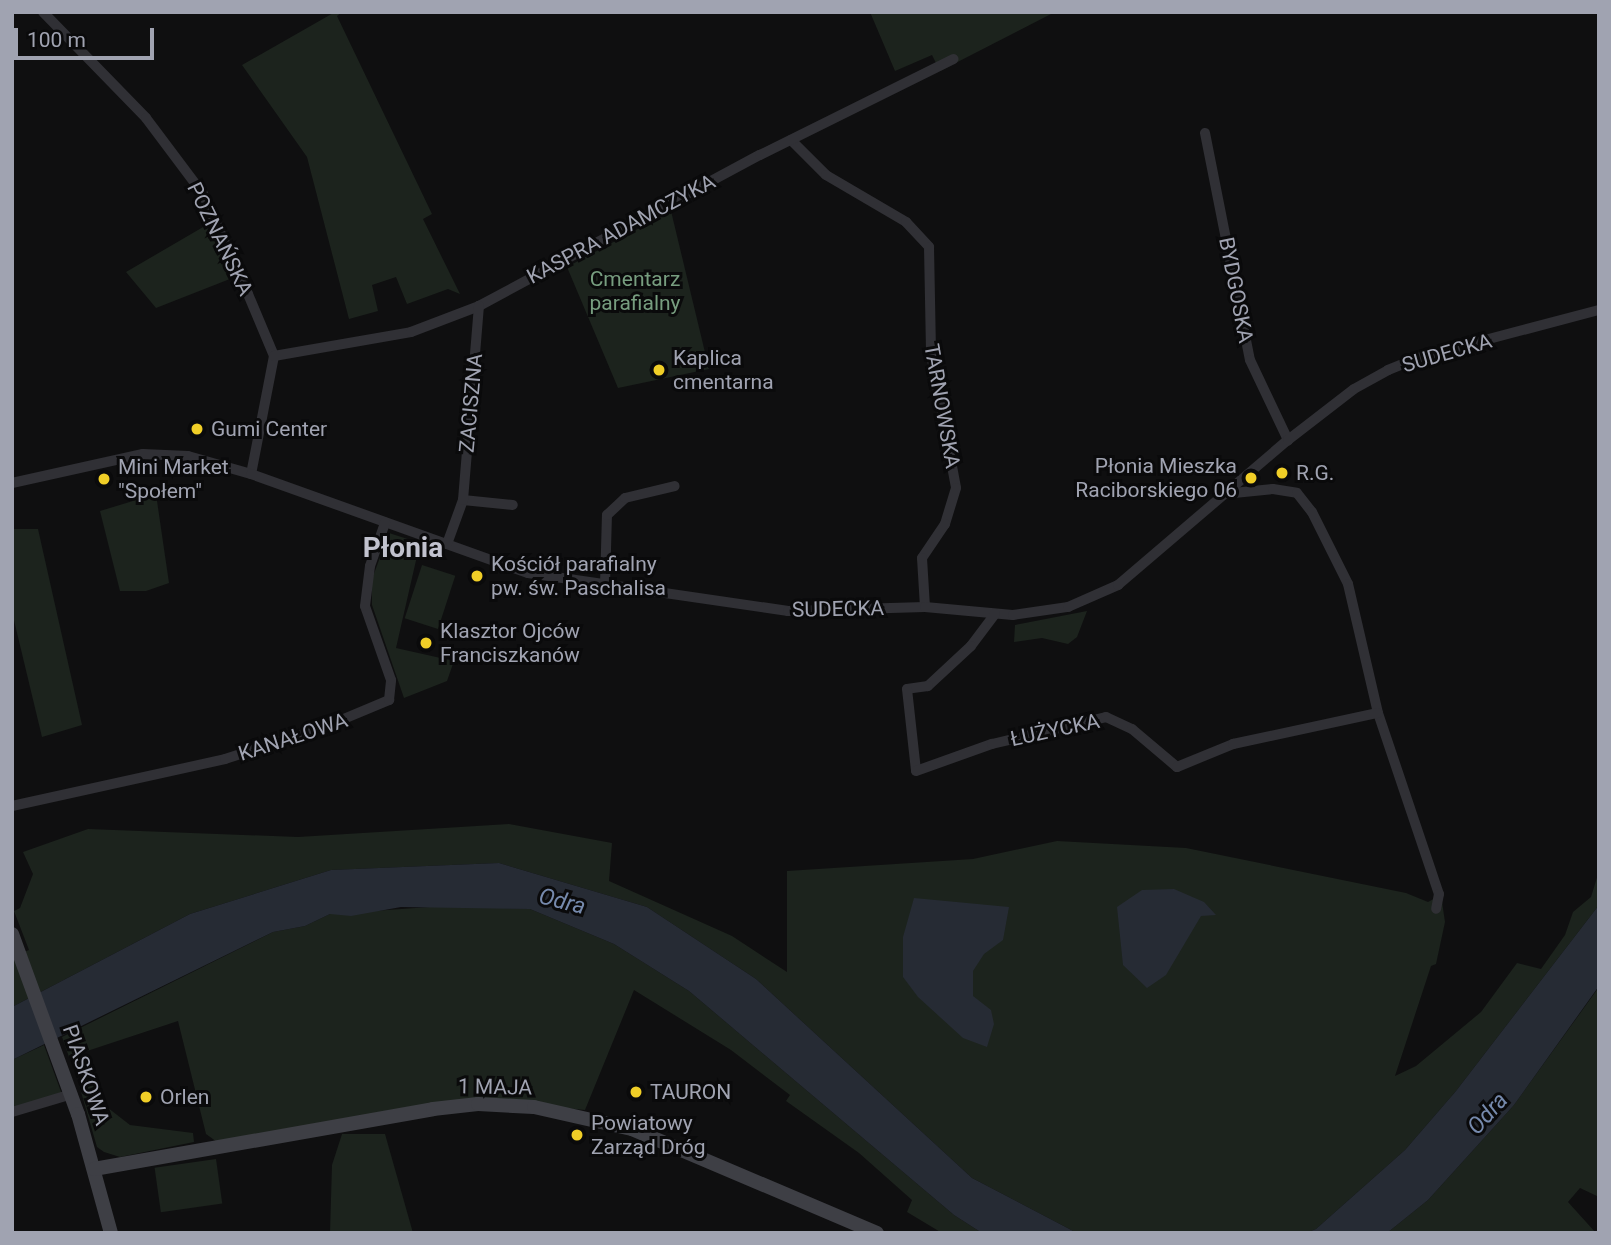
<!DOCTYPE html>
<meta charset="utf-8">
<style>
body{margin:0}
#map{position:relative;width:1611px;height:1245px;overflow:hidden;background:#0f0f10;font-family:Roboto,sans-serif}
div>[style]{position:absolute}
.green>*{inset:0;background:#1c231d;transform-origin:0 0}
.water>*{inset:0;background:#262b34}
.street>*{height:10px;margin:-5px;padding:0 5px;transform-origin:5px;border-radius:5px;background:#303035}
.secondary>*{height:14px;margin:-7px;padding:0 7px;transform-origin:7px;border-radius:7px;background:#3e3f45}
.dots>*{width:19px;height:19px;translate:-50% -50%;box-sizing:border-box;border:4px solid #0a0a0b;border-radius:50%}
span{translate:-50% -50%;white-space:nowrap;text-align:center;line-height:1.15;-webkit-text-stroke:6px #0a0a0b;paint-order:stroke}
.street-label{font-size:21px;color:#a0a3b1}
.park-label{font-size:21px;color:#779d7f}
.poi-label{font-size:21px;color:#a0a3b1}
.left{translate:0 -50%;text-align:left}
.right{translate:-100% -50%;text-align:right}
.water-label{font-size:23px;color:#768aad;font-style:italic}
.district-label{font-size:28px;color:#c1c2ce;font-weight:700}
.frame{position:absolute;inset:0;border:14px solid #a0a3b1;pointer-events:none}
.scale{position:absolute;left:14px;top:28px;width:140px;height:32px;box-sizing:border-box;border:4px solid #a0a3b1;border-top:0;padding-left:9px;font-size:21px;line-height:24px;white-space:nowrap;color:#a0a3b1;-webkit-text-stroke:5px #0a0a0b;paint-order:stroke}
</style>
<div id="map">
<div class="green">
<div style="clip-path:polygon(335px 12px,342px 12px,337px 16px,432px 214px,423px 219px,460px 294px,448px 289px,407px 304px,396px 277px,372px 285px,378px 311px,349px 319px,307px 157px,242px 65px)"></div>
<div style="clip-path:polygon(870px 12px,1050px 12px,1051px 14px,940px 71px,932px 55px,895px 71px)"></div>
<div style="clip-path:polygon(671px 211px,709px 369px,618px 388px,567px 267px)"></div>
<div style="clip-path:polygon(210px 223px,235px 277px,156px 308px,126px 272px)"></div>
<div style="clip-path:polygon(156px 494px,169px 583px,146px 591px,120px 591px,100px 511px)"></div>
<div style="clip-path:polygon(12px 529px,38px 529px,82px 725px,42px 737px,12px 612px)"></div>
<div style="clip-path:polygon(389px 533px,420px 543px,396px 648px,454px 661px,447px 681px,404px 698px,372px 605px,372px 579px)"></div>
<div style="left:422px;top:565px;width:35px;height:56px;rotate:18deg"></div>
<div style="clip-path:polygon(1087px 611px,1077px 637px,1068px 644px,1042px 638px,1014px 642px,1015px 625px)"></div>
<div style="clip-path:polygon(509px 824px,612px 843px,609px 881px,732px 936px,787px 972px,787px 871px,973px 859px,1057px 841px,1186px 848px,1406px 893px,1428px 902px,1441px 895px,1445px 922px,1436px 964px,1431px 966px,1395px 1076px,1416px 1066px,1481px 1012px,1517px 963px,1541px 969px,1565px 935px,1573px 912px,1591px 897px,1599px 871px,1599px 905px,1456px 1091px,1405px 1150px,1316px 1229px,1306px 1233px,1077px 1233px,972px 1178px,756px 979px,647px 907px,499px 863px,331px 870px,190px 914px,12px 1007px,12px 957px,29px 950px,14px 911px,20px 908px,33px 874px,23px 852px,88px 829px,298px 837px)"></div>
<div style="clip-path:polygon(444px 906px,530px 909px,614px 944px,689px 991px,954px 1215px,982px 1233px,942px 1233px,907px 1212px,912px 1200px,859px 1153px,786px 1101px,790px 1095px,731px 1050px,634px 990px,585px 1110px,477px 1099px,217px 1142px,206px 1134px,178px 1021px,69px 1057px,62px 1037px,273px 932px,305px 926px,330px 914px)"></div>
<div style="clip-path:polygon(1599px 987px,1599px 1197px,1580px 1188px,1568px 1202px,1596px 1233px,1387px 1233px,1428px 1200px,1514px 1105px)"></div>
<div style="clip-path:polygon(44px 1045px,64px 1100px,12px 1116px,12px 1060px)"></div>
<div style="clip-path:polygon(89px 1080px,96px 1082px,103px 1104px,130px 1125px,193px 1133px,194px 1142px,120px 1157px,104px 1152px,97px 1147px,79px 1085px)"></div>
<div style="clip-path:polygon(342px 1134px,385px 1134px,413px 1233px,330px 1233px,332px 1165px)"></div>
<div style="left:216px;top:1159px;width:45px;height:62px;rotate:82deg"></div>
</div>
<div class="water">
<div style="clip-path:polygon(499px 863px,647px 907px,756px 979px,972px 1178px,1077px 1233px,982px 1233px,954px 1215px,689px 991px,614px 944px,530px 909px,401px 907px,351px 916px,330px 914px,305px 926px,273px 932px,12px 1060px,12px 1007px,190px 914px,331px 870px)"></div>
<div style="clip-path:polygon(1174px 889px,1204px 902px,1216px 915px,1201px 916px,1166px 975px,1147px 988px,1123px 965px,1117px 907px,1142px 890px)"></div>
<div style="clip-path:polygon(914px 898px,1009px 907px,1003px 940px,984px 954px,973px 971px,973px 996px,991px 1010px,994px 1024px,987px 1047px,963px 1038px,918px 997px,903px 977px,903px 937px)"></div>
<div style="clip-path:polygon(1599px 905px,1599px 986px,1514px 1105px,1428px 1200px,1387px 1233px,1306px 1233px,1316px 1229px,1405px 1150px,1456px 1091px)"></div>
</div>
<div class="street">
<div style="left:43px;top:12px;width:148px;rotate:45.8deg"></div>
<div style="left:146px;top:118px;width:95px;rotate:53.1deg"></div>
<div style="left:203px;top:194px;width:110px;rotate:65.8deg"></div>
<div style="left:248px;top:294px;width:67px;rotate:67.2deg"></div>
<div style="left:274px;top:356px;width:120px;rotate:101deg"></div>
<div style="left:1205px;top:133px;width:231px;rotate:78.8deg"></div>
<div style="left:1250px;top:360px;width:89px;rotate:64.6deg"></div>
<div style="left:791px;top:140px;width:49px;rotate:45deg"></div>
<div style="left:826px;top:175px;width:93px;rotate:30.4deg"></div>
<div style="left:906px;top:222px;width:34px;rotate:47deg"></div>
<div style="left:929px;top:247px;width:107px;rotate:88.9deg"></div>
<div style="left:931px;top:354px;width:136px;rotate:79.4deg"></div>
<div style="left:956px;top:488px;width:38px;rotate:107deg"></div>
<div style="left:945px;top:524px;width:41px;rotate:124.1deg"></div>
<div style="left:922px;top:558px;width:49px;rotate:86.5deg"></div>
<div style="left:274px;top:356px;width:139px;rotate:-9.9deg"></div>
<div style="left:411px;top:332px;width:73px;rotate:-20.9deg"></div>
<div style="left:479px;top:306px;width:319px;rotate:-28.3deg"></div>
<div style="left:760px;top:155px;width:216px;rotate:-26.4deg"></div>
<div style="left:12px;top:483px;width:134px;rotate:-12.5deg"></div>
<div style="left:143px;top:454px;width:45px;rotate:2.5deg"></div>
<div style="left:188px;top:456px;width:66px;rotate:15.9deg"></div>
<div style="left:251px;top:474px;width:294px;rotate:19.7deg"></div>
<div style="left:528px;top:573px;width:263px;rotate:8.3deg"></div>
<div style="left:788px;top:611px;width:137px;rotate:-1.7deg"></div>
<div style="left:925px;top:607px;width:88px;rotate:5.2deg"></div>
<div style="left:1013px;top:615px;width:56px;rotate:-8.3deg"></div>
<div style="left:1068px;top:607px;width:55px;rotate:-23.7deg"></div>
<div style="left:1118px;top:585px;width:223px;rotate:-40.5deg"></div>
<div style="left:1288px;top:440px;width:83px;rotate:-37.7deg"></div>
<div style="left:1354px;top:389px;width:39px;rotate:-29deg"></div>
<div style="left:1388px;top:370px;width:31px;rotate:-22deg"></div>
<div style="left:1417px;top:358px;width:188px;rotate:-14.8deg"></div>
<div style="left:1224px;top:494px;width:49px;rotate:-5.8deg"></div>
<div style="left:1273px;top:489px;width:24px;rotate:9deg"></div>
<div style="left:1297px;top:493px;width:24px;rotate:52deg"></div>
<div style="left:1312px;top:512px;width:80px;rotate:63.4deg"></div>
<div style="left:1348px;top:584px;width:132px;rotate:76.9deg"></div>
<div style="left:1378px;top:713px;width:191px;rotate:71.4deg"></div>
<div style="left:1439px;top:894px;width:15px;rotate:101deg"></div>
<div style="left:463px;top:500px;width:50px;rotate:5.7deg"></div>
<div style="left:447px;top:544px;width:47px;rotate:-70deg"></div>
<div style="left:463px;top:500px;width:195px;rotate:-85.3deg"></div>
<div style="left:605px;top:585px;width:70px;rotate:-88.4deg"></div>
<div style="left:607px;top:515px;width:25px;rotate:-43deg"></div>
<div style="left:625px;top:498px;width:51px;rotate:-13.5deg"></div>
<div style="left:995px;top:614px;width:40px;rotate:127deg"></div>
<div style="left:971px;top:646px;width:59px;rotate:137.1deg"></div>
<div style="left:928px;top:686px;width:21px;rotate:172deg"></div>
<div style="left:907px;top:689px;width:82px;rotate:83.7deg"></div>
<div style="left:916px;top:771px;width:81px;rotate:-19.6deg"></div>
<div style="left:992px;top:744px;width:117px;rotate:-13.3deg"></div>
<div style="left:1106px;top:717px;width:29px;rotate:25deg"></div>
<div style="left:1132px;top:729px;width:59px;rotate:40.2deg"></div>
<div style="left:1177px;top:767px;width:61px;rotate:-22.3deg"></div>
<div style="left:1233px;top:744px;width:148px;rotate:-12.1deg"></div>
<div style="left:12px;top:806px;width:218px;rotate:-12.4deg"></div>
<div style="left:225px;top:759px;width:102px;rotate:-17.7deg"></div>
<div style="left:322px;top:728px;width:73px;rotate:-22.7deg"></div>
<div style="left:389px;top:700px;width:20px;rotate:-84deg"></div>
<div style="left:391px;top:680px;width:78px;rotate:-109.4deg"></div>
<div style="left:365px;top:606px;width:40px;rotate:-82.9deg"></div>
<div style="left:370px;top:566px;width:46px;rotate:-70.8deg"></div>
<div style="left:12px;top:1112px;width:63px;rotate:-16.7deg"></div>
</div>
<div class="secondary">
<div style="left:12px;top:934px;width:192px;rotate:69.9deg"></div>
<div style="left:78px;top:1114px;width:123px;rotate:74.5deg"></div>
<div style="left:94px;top:1169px;width:344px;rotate:-10deg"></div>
<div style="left:433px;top:1109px;width:45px;rotate:-6.3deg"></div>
<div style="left:478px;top:1104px;width:56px;rotate:3.1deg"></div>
<div style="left:534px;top:1107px;width:100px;rotate:12.7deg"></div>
<div style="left:632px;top:1129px;width:266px;rotate:23deg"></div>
</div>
<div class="dots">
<div style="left:659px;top:370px;background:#f0ce27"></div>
<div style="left:197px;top:429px;background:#f0ce27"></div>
<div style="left:1282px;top:473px;background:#f0ce27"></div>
<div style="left:1251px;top:478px;background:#f0ce27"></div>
<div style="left:104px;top:479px;background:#f0ce27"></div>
<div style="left:477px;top:576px;background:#f0ce27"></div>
<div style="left:426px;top:643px;background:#f0ce27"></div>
<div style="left:636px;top:1092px;background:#f0ce27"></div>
<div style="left:146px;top:1097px;background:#f0ce27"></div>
<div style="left:577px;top:1135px;background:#f0ce27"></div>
</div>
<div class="street-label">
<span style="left:621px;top:229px;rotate:-28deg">KASPRA ADAMCZYKA</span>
<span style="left:220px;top:239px;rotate:64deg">POZNAŃSKA</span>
<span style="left:1236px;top:290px;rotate:79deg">BYDGOSKA</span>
<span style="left:1447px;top:353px;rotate:-16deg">SUDECKA</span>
<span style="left:471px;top:403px;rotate:-85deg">ZACISZNA</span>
<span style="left:942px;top:406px;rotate:80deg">TARNOWSKA</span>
<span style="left:838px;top:609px;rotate:-1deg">SUDECKA</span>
<span style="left:1055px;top:730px;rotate:-12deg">ŁUŻYCKA</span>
<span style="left:293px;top:737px;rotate:-18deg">KANAŁOWA</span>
<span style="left:86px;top:1075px;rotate:71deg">PIASKOWA</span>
<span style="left:495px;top:1087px;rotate:1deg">1 MAJA</span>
</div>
<div class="park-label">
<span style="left:635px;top:291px">Cmentarz<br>parafialny</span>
</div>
<div class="poi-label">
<span class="left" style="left:673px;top:370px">Kaplica<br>cmentarna</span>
<span class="left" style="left:211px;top:429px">Gumi Center</span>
<span class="right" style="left:1237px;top:478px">Płonia Mieszka<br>Raciborskiego 06</span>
<span class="left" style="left:118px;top:479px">Mini Market<br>"Społem"</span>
<span class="left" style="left:1296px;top:473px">R.G.</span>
<span class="left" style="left:491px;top:576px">Kościół parafialny<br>pw. św. Paschalisa</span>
<span class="left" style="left:440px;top:643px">Klasztor Ojców<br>Franciszkanów</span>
<span class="left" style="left:650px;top:1092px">TAURON</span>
<span class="left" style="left:160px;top:1097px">Orlen</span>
<span class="left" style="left:591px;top:1135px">Powiatowy<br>Zarząd Dróg</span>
</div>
<div class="water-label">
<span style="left:562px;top:902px;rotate:14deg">Odra</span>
<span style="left:1488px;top:1114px;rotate:-48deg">Odra</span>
</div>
<div class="district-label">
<span style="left:403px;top:548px">Płonia</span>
</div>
<div class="frame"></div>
<div class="scale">100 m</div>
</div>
